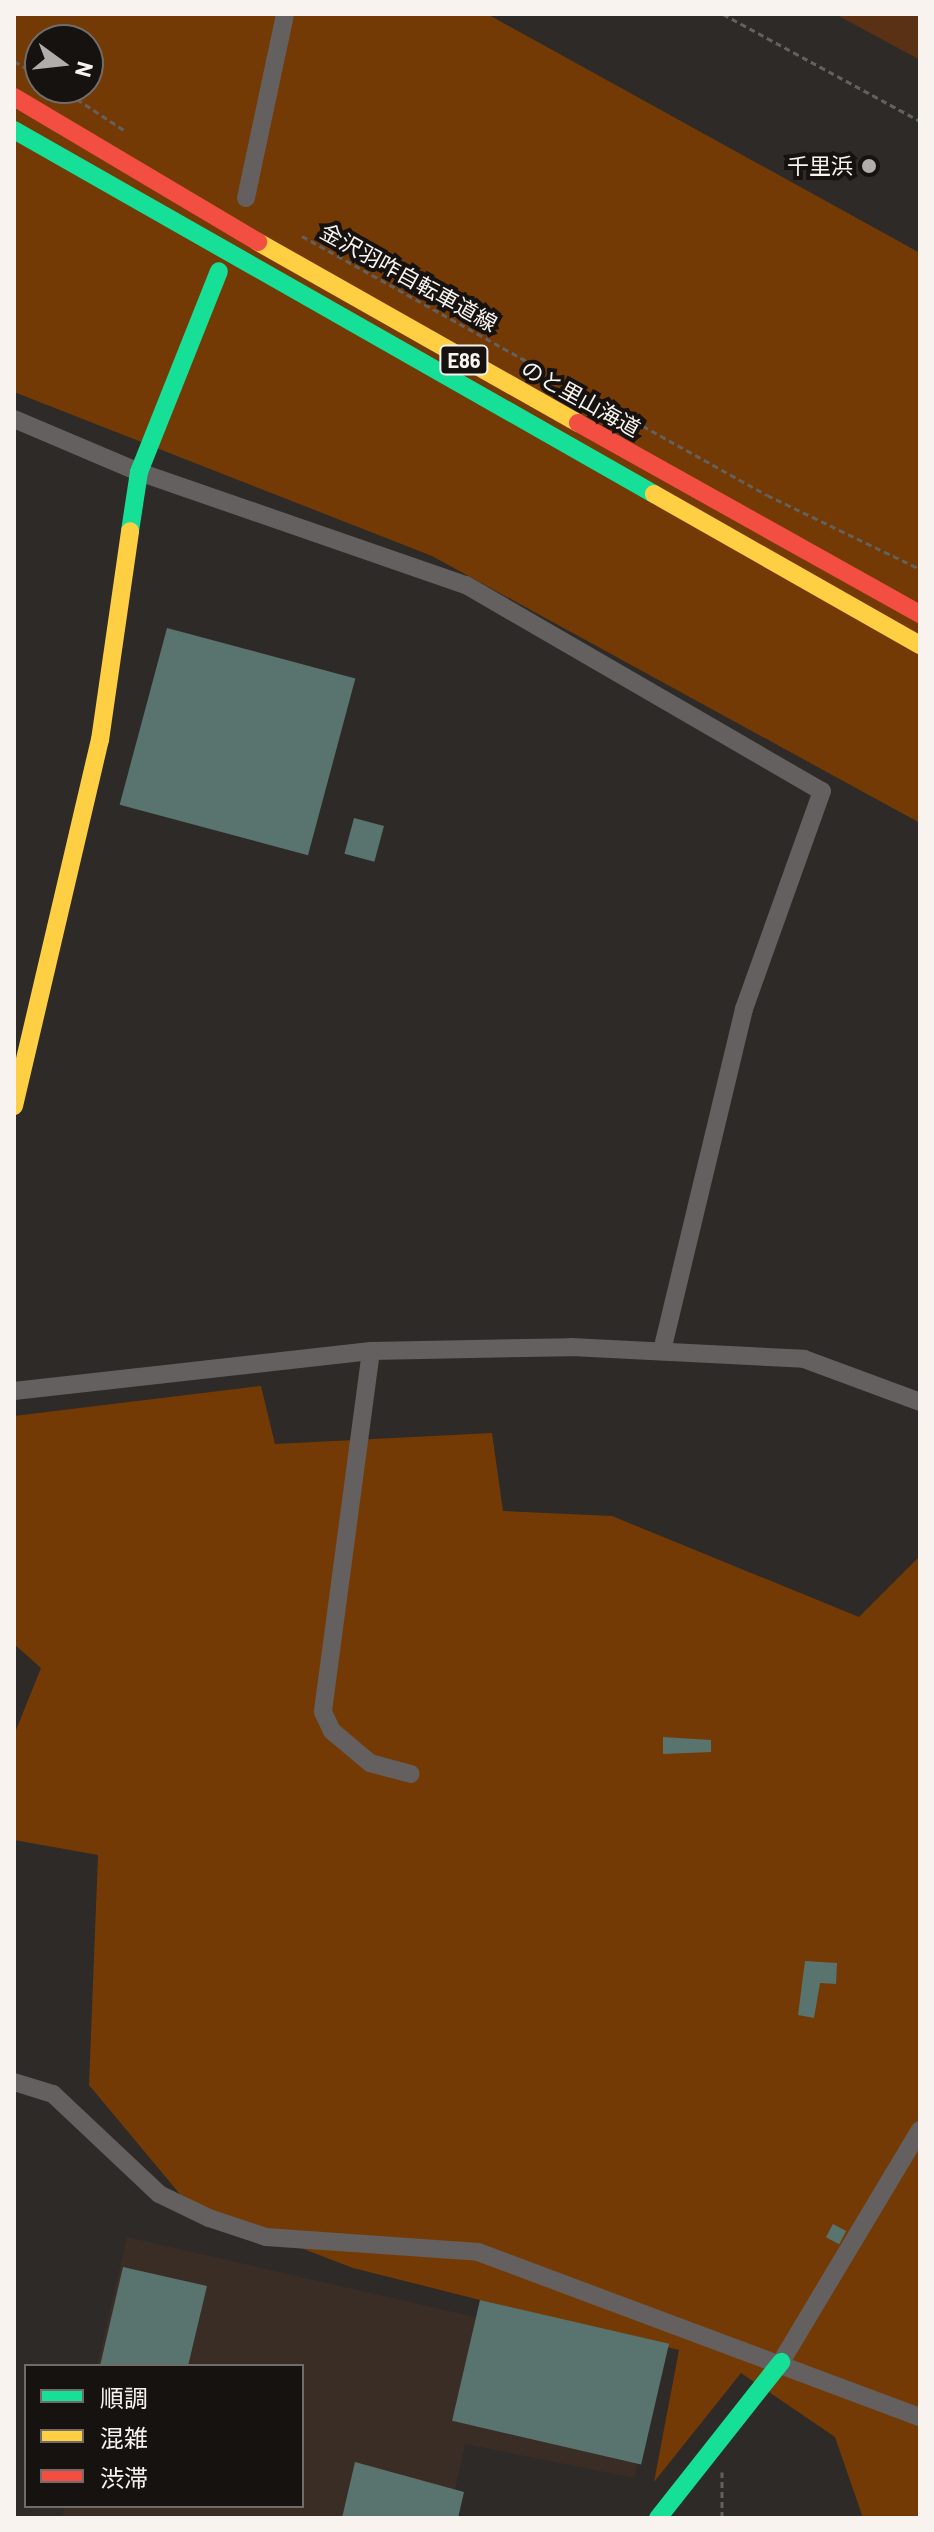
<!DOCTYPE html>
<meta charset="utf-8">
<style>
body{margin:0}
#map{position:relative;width:934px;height:2532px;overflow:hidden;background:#2d2a27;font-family:Barlow,"Noto Sans JP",sans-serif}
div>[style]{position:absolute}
.built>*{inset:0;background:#392d26}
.green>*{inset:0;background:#743a05}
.water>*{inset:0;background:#5a3115}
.building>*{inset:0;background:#59746e;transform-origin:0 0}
.path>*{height:3px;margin-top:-1.5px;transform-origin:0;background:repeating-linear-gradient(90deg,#63615f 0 6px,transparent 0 10px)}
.street>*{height:18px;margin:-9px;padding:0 9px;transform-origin:9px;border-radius:9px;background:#63605f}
.fast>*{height:18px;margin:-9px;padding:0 9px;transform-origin:9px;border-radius:9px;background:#16e098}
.slow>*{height:18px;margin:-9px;padding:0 9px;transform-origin:9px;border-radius:9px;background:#ffcf43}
.jam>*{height:18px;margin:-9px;padding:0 9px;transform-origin:9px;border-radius:9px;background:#f24e42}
.dots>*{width:22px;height:22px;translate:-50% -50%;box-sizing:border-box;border:4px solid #161210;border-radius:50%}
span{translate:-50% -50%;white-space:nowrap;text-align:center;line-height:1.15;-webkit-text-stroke:8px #161210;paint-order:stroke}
.shield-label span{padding:2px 6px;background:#161210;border:2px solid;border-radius:6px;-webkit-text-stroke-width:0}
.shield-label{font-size:20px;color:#f9f3f0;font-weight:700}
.poi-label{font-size:22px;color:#f9f3f0}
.right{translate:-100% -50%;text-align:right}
.street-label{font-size:22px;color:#f9f3f0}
.frame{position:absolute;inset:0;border:16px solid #f9f3f0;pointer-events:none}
.legend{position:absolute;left:24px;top:2364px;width:280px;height:144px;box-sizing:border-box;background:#161210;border:2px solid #716c6a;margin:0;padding:10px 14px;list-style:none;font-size:24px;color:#f9f3f0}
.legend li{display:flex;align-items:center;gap:16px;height:40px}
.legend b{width:40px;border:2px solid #716c6a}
.north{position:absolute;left:24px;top:24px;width:80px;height:80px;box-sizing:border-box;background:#161210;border:2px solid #716c6a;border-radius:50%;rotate:105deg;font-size:22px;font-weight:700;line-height:32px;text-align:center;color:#f9f3f0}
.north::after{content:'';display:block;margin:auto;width:28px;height:36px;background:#b2adaa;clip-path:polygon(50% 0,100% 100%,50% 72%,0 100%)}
</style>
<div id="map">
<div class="built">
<div style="clip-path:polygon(127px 2237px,663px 2360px,634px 2478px,465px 2444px,449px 2518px,62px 2518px,65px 2506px,302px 2506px,302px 2366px,97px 2366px)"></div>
</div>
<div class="green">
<div style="clip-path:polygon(evenodd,14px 14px,487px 14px,920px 253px,920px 823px,432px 556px,14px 392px,14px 14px,40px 40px,88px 40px,88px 88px,40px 88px,40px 40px)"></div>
<div style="clip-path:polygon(261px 1386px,275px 1444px,492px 1433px,503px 1511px,612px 1516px,859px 1617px,920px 1556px,920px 2518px,863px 2518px,835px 2437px,741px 2373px,654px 2482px,679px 2350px,353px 2268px,189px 2205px,89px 2085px,98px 1855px,14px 1840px,14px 1735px,41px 1668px,14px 1644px,14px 1416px)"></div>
</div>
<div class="water">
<div style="clip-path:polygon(835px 14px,920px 14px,920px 60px)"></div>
</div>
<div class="building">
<div style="left:167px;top:628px;width:195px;height:183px;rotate:15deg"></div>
<div style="left:354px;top:818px;width:31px;height:37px;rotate:15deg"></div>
<div style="clip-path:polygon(663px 1737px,711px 1740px,711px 1752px,663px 1754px)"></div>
<div style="clip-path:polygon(805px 1961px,837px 1963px,836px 1984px,820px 1983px,814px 2018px,798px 2015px)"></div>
<div style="left:833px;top:2224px;width:15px;height:15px;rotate:28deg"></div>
<div style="clip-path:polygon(123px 2267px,207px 2286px,188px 2366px,100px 2366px)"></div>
<div style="left:480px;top:2300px;width:194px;height:124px;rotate:13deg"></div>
<div style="clip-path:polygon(355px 2462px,464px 2492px,458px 2518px,342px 2518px)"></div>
</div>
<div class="path">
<div style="left:723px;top:14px;width:224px;rotate:28.5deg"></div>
<div style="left:14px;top:61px;width:30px;rotate:30deg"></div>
<div style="left:60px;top:88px;width:77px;rotate:33.3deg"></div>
<div style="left:302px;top:236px;width:532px;rotate:29.12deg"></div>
<div style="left:767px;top:495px;width:170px;rotate:25.8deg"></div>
<div style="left:722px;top:2518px;width:46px;rotate:-90deg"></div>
</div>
<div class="street">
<div style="left:246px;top:198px;width:188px;rotate:-78deg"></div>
<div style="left:14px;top:419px;width:136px;rotate:23deg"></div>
<div style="left:139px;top:472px;width:346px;rotate:19.1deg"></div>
<div style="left:466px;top:585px;width:411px;rotate:30.1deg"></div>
<div style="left:822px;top:791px;width:232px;rotate:109.7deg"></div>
<div style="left:744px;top:1009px;width:352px;rotate:103.5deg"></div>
<div style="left:371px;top:1351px;width:364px;rotate:97.6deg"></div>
<div style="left:323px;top:1712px;width:21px;rotate:65deg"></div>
<div style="left:332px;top:1731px;width:50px;rotate:40.1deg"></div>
<div style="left:370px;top:1763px;width:42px;rotate:15deg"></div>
<div style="left:14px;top:1391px;width:359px;rotate:-6.4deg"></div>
<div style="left:371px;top:1351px;width:200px;rotate:-1.1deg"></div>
<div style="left:571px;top:1347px;width:233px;rotate:2.9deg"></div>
<div style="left:804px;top:1359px;width:124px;rotate:20.3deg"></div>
<div style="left:14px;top:2082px;width:41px;rotate:17.1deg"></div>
<div style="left:53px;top:2094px;width:146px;rotate:43.3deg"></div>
<div style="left:159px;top:2194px;width:55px;rotate:25.6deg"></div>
<div style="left:209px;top:2218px;width:60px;rotate:18.4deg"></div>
<div style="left:266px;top:2237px;width:213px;rotate:4deg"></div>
<div style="left:478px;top:2252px;width:472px;rotate:20.5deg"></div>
<div style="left:781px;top:2362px;width:270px;rotate:-59.1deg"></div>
</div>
<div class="fast">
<div style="left:14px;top:130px;width:736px;rotate:29.63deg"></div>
<div style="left:130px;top:531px;width:60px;rotate:-81.3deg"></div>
<div style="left:139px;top:472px;width:216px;rotate:-68.3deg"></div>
<div style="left:658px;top:2518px;width:199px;rotate:-51.7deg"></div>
</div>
<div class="slow">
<div style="left:258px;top:242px;width:368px;rotate:29.5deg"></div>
<div style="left:654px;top:494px;width:306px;rotate:29.6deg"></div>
<div style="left:14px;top:1106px;width:376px;rotate:-76.8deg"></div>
<div style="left:100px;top:740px;width:211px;rotate:-81.8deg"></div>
</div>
<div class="jam">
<div style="left:14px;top:97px;width:284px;rotate:30.7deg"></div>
<div style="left:578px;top:423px;width:392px;rotate:29.2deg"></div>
</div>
<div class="dots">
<div style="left:869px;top:166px;background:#b2adaa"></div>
</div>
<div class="shield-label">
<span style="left:464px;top:360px">E86</span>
</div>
<div class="poi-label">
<span class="right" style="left:853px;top:166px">千里浜</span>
</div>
<div class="street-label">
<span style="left:409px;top:277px;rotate:29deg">金沢羽咋自転車道線</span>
<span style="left:581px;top:398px;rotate:29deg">のと里山海道</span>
</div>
<div class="frame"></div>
<ul class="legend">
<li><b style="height:10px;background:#16e098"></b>順調</li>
<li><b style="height:10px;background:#ffcf43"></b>混雑</li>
<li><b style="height:10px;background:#f24e42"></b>渋滞</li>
</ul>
<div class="north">N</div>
</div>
